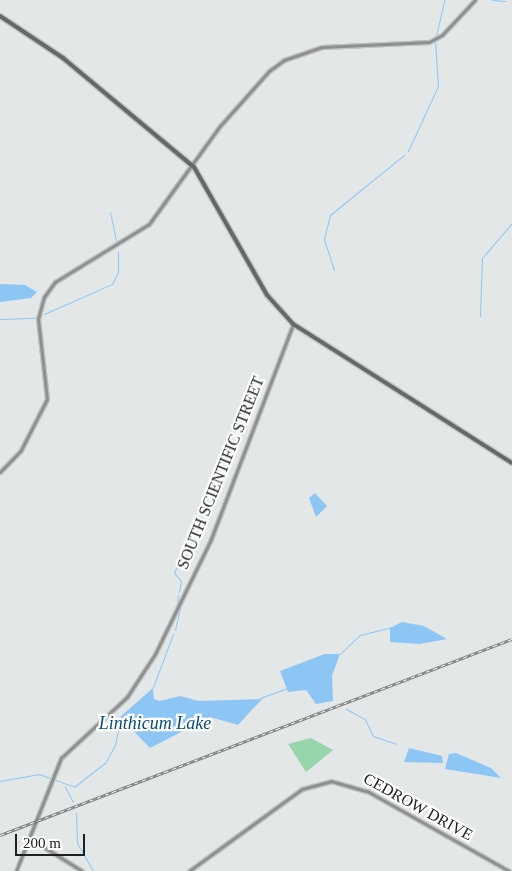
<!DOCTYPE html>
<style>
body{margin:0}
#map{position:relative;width:512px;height:871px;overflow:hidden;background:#e3e7e7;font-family:"Times New Roman",serif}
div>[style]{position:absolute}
.green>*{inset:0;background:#97d6ab}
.water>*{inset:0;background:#8dc6f5}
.stream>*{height:1px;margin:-0.5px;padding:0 0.5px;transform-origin:0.5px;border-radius:0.5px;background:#8dc6f5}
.roads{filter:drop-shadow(1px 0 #c0c3c3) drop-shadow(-1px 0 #c0c3c3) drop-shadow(0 1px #c0c3c3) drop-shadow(0 -1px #c0c3c3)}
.tertiary>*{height:3px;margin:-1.5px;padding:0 1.5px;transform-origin:1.5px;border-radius:1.5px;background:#8f9190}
.secondary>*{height:4px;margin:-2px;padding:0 2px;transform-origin:2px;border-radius:2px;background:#666867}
.rail>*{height:3px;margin-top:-1.5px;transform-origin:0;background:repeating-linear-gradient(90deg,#fff 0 4px,#797c7c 0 8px);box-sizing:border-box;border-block:1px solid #797c7c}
span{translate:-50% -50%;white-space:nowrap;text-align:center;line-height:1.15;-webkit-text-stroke:4.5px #fff;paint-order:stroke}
.street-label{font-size:16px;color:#202121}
.water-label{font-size:18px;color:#064d78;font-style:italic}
.scale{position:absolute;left:15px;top:834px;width:70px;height:22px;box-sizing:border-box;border:2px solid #202121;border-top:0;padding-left:6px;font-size:15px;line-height:18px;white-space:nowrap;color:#202121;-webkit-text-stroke:4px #fff;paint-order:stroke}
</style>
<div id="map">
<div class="green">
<div style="clip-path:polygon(311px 738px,333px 750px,306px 772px,288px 744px)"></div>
</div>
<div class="water">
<div style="clip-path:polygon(0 284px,25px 285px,37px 292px,31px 298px,0 302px)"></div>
<div style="clip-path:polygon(315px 493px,327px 506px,316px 517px,309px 498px)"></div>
<div style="clip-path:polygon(402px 622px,424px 626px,447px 639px,420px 644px,390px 642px,390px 628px)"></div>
<div style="clip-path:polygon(325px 654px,340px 654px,332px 676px,333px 701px,316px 704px,306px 690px,288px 692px,280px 671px)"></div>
<div style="clip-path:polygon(153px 688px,154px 699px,160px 701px,180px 696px,199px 701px,262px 699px,238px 725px,210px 717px,150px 748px,120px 717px)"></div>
<div style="clip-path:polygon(409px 748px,442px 756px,443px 763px,404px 762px)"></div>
<div style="clip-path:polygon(456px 753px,491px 768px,501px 778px,445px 769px,449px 754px)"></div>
</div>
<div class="stream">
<div style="left:492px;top:0;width:13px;rotate:4deg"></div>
<div style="left:436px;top:36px;width:37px;rotate:-77deg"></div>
<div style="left:408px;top:151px;width:72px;rotate:-65.2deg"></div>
<div style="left:438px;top:86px;width:45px;rotate:-93.8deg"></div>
<div style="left:110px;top:212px;width:29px;rotate:78deg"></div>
<div style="left:334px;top:270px;width:33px;rotate:-108deg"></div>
<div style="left:324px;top:239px;width:25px;rotate:-76deg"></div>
<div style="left:330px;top:215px;width:95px;rotate:-39deg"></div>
<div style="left:44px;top:314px;width:74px;rotate:-23.8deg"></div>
<div style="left:112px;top:284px;width:13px;rotate:-63deg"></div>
<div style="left:118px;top:272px;width:20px;rotate:-90deg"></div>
<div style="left:480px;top:316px;width:58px;rotate:-88deg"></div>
<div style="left:482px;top:258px;width:46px;rotate:-49.4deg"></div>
<div style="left:0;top:319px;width:35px;rotate:-2deg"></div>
<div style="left:179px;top:592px;width:11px;rotate:-80deg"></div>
<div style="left:181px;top:581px;width:11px;rotate:-131deg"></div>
<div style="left:174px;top:573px;width:33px;rotate:-67deg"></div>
<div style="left:177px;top:604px;width:9px;rotate:-84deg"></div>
<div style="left:175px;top:630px;width:22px;rotate:-77deg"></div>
<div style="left:340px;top:654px;width:28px;rotate:-44deg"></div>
<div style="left:360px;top:635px;width:33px;rotate:-14deg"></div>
<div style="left:153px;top:687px;width:57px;rotate:-69.3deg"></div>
<div style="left:260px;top:698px;width:29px;rotate:-20deg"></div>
<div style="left:346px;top:709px;width:21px;rotate:28deg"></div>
<div style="left:365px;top:719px;width:19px;rotate:65deg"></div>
<div style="left:373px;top:736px;width:24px;rotate:19deg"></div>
<div style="left:0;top:781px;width:40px;rotate:-10deg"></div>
<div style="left:39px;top:774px;width:37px;rotate:20deg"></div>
<div style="left:74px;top:787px;width:39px;rotate:-38deg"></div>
<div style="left:105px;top:763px;width:21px;rotate:-61deg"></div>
<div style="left:115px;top:745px;width:29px;rotate:-78deg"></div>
<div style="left:65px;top:787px;width:17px;rotate:62deg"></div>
<div style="left:76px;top:813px;width:30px;rotate:88deg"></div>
<div style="left:77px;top:843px;width:32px;rotate:60deg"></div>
</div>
<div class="roads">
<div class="tertiary">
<div style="left:0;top:472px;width:30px;rotate:-46deg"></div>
<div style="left:21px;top:450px;width:57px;rotate:-63deg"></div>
<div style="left:47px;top:399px;width:81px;rotate:-96.4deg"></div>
<div style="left:38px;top:319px;width:23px;rotate:-75deg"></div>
<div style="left:44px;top:297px;width:19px;rotate:-54deg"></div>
<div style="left:55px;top:282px;width:110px;rotate:-31.7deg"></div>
<div style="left:149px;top:224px;width:121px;rotate:-54.1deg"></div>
<div style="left:220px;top:126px;width:74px;rotate:-48.3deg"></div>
<div style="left:269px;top:71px;width:19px;rotate:-36deg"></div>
<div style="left:284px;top:60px;width:40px;rotate:-18.9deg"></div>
<div style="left:322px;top:47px;width:107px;rotate:-2.7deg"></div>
<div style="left:429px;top:42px;width:15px;rotate:-28deg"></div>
<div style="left:442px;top:35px;width:48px;rotate:-46.7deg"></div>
<div style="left:31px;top:839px;width:60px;rotate:32.1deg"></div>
<div style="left:16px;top:871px;width:122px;rotate:-68.3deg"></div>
<div style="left:61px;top:758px;width:90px;rotate:-42.7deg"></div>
<div style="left:127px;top:697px;width:51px;rotate:-56.9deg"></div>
<div style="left:155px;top:654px;width:128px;rotate:-64deg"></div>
<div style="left:211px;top:539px;width:230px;rotate:-69.1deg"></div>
<div style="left:189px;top:871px;width:140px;rotate:-36deg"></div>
<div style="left:302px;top:789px;width:30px;rotate:-15deg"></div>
<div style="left:331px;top:781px;width:37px;rotate:16deg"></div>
<div style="left:367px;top:791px;width:163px;rotate:29.4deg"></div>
</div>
<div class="secondary">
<div style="left:0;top:16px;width:76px;rotate:33.7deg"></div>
<div style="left:63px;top:58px;width:170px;rotate:39.8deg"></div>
<div style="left:194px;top:167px;width:147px;rotate:60.3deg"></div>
<div style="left:267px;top:295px;width:39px;rotate:48deg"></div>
<div style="left:293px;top:324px;width:259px;rotate:32.4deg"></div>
</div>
</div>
<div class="rail">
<div style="left:0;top:835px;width:548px;rotate:-20.95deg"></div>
</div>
<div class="street-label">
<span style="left:221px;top:473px;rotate:-68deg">SOUTH SCIENTIFIC STREET</span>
<span style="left:418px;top:807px;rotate:29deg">CEDROW DRIVE</span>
</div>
<div class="water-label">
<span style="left:155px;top:723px">Linthicum Lake</span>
</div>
<div class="scale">200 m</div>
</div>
